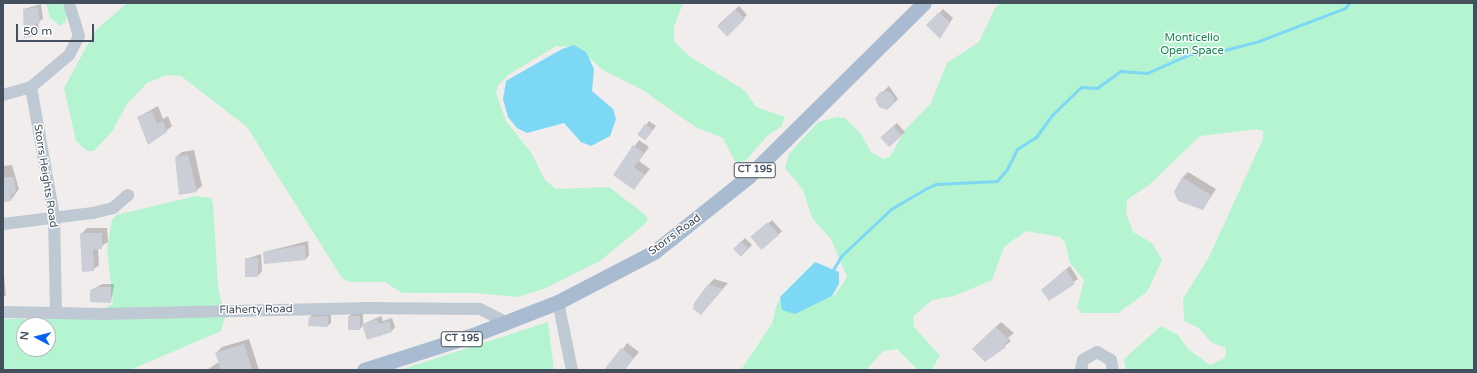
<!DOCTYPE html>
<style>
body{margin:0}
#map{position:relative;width:1477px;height:373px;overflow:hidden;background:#f0edec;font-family:"Varela Round",sans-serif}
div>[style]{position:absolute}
.green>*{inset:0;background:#b5f4d0}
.water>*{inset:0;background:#7dd8f6}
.shadow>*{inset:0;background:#0003;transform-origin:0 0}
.stream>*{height:3px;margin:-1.5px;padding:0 1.5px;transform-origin:1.5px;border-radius:1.5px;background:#7dd8f6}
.building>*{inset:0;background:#cbced6;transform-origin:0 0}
.round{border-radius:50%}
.minor>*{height:12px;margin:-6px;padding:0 6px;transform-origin:6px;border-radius:6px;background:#bec9d4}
.major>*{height:15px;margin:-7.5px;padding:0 7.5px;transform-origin:7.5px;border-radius:7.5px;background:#a9bbd0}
span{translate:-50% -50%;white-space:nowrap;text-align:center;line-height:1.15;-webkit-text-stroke:3px #fff;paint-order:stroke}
.shield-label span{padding:1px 3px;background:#fff;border:1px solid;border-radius:3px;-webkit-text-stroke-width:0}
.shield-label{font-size:10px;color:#434f5c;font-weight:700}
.park-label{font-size:11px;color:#0c864d}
.street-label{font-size:11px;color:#434f5c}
.frame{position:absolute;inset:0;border:4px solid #434f5c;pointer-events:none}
.north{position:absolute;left:16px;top:317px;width:40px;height:40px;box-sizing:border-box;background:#fff;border:1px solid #b4b9be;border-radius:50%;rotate:277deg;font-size:11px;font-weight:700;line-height:16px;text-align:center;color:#434f5c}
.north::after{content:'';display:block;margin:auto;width:14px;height:18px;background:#0463f2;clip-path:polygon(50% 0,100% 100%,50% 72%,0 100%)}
.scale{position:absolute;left:16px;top:24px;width:78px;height:18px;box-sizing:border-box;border:2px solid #434f5c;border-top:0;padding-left:5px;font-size:12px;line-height:14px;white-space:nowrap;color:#434f5c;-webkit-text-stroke:3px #fff;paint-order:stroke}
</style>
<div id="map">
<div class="green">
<div style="clip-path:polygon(46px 3px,61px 3px,66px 11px,66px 21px,61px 26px,50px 18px)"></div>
<div style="clip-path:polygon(127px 3px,683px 3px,674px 27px,674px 41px,689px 56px,744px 90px,756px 107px,785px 117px,781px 127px,768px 135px,746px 160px,736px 163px,723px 138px,697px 128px,641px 89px,603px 70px,577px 47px,556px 46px,508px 75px,498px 85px,496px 93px,506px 121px,532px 154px,545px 180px,556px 189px,609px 187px,643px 213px,648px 218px,645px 224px,600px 261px,546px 288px,518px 297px,475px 293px,402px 293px,385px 282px,349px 282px,342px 278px,247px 127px,181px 76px,167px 75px,147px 83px,127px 104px,113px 130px,94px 151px,87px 151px,76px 141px,64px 88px,95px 31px)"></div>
<div style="clip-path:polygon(1001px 3px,1474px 3px,1474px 370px,1126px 370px,1124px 359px,1161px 326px,1178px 335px,1188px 349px,1210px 365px,1225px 358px,1226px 348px,1211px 342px,1199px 328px,1184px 321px,1183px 299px,1209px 257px,1263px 139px,1263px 131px,1257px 129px,1200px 136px,1150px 184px,1127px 200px,1126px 213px,1133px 232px,1152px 243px,1162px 260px,1147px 292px,1118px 313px,1082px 313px,1077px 308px,1084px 280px,1070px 263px,1065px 242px,1060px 237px,1026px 231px,1004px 247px,992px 280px,954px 296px,932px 300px,913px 317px,914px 327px,940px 356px,931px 370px,918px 370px,897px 349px,883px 351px,866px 370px,741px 370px,772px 324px,777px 303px,782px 298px,801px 306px,835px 295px,847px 277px,831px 239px,812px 218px,803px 190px,785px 168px,789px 154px,818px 122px,837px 117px,845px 118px,861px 134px,871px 152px,883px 159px,890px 157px,905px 130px,931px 103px,947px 63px,979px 42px,995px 8px)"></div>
<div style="clip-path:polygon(evenodd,196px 196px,211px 198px,213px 204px,218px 287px,225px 317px,221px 331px,130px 370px,3px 370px,3px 319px,80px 319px,113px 304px,107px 248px,112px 220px,116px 215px,196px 196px,24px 325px,48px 325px,48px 349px,24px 349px,24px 325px)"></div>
<div style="clip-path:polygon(548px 322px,554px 370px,400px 370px,403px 369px)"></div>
</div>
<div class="water">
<div style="clip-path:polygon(574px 45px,586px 52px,594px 69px,592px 91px,613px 109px,616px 119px,610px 136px,591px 146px,581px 142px,564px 123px,527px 133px,517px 128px,508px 117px,503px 99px,506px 81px,562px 49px)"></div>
<div style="clip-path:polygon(815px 262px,839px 272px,839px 284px,832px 296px,795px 314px,782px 310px,780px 297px)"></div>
</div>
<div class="shadow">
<div style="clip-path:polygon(41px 4px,43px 19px,38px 22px,39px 31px,36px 35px,24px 9px)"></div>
<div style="left:739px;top:6px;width:12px;height:28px;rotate:48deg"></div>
<div style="clip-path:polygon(943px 9px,953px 18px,940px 37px,928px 25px)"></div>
<div style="clip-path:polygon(889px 86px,898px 99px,887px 110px,875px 99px)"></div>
<div style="clip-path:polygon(158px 106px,163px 119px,168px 116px,172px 126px,166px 131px,138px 117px)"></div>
<div style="clip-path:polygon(649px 121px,656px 126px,648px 136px,646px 125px)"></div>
<div style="left:897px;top:123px;width:12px;height:21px;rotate:48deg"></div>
<div style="clip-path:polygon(639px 140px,649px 147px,639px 161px,650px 169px,633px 189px,615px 175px)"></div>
<div style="clip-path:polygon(194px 150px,202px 186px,196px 191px,176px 157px,182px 152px)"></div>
<div style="clip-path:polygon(12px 165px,19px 189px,11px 200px,3px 201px,3px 166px)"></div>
<div style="clip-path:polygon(1188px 172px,1216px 189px,1203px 209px,1183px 177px)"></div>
<div style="left:772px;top:220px;width:15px;height:26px;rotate:48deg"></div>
<div style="clip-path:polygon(87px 228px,107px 228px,108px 242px,98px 248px,99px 265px,93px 270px,81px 234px)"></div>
<div style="left:745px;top:238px;width:10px;height:16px;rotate:45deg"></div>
<div style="clip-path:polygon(308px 241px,309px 255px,306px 259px,264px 252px)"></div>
<div style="clip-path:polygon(261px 254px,262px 271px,259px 275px,246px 259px)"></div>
<div style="clip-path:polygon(3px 266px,6px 295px,3px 298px)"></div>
<div style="clip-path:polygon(1070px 266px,1078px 279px,1049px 300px,1060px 274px)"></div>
<div style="clip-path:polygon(714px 279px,728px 283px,706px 308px,709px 284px)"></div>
<div style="clip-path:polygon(102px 284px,114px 284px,111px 302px,91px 290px)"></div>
<div style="clip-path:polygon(314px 313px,331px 313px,331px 323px,327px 326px,310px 317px)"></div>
<div style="clip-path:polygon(352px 313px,363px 313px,363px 324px,381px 316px,383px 321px,392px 318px,395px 327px,392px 331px,363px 325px,360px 329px,349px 317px)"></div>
<div style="clip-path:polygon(1001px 322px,1014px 333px,1008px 338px,1011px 341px,985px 361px,973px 349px)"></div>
<div style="clip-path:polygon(249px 339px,259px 370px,207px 370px,219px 362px,216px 353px,222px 347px)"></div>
<div style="clip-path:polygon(627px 343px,639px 352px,624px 370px,609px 370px)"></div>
</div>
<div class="stream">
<div style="left:833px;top:270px;width:16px;rotate:-60deg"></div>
<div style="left:841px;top:256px;width:69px;rotate:-43.2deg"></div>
<div style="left:891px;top:209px;width:42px;rotate:-30.3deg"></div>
<div style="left:927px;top:188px;width:10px;rotate:-24deg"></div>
<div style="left:936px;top:184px;width:61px;rotate:-2.8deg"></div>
<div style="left:997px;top:181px;width:16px;rotate:-50deg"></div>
<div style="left:1007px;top:169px;width:22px;rotate:-63deg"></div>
<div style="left:1017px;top:149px;width:22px;rotate:-32deg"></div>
<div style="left:1036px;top:137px;width:27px;rotate:-54deg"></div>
<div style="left:1052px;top:115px;width:40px;rotate:-44deg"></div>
<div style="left:1081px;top:87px;width:16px;rotate:4deg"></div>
<div style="left:1097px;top:88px;width:29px;rotate:-36deg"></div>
<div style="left:1120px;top:71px;width:27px;rotate:4deg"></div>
<div style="left:1147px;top:73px;width:47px;rotate:-23.8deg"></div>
<div style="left:1190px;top:54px;width:27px;rotate:-4deg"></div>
<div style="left:1217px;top:52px;width:43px;rotate:-14.7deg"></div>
<div style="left:1259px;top:41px;width:92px;rotate:-21deg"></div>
<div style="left:1345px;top:8px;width:6px;rotate:-51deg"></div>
</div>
<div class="building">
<div style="clip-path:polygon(38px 7px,40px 23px,35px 24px,36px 36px,24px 38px,23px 9px)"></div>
<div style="left:735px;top:9px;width:14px;height:25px;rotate:45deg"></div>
<div style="clip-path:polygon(939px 12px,950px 23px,940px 39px,926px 25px)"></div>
<div class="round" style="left:876px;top:91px;width:18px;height:18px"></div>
<div style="clip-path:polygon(152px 111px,157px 124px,163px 121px,167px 132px,148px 145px,137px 117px)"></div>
<div style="left:645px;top:124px;width:10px;height:13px;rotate:37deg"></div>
<div style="left:893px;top:126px;width:13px;height:17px;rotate:48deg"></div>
<div style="clip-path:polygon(633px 145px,644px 153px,634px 167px,645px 175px,634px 190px,613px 175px)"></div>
<div style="clip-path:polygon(188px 155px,197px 192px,179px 195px,175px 157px)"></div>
<div style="clip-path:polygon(3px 177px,14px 177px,16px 193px,11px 194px,11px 201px,3px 202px)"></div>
<div style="clip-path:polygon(1182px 177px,1211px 195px,1203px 210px,1178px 201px,1174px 192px)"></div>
<div style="left:768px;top:222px;width:17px;height:23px;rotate:50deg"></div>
<div style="clip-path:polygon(80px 233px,102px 233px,102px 249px,93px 249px,94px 271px,82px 272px)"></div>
<div style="left:741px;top:241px;width:11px;height:11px;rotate:45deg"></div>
<div style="clip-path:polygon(305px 245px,306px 260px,264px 264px,263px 252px)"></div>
<div style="left:245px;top:258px;width:13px;height:19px"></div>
<div style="clip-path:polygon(1066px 269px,1075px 284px,1049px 301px,1041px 290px)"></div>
<div style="clip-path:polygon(708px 284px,723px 289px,701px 315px,693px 309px,694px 303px)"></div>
<div style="clip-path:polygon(98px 287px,111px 287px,111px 303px,90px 302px,90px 290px)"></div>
<div style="clip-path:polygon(328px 316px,328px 327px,308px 326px,309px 317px)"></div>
<div style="left:348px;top:316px;width:12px;height:14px"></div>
<div style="clip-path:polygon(377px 319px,379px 324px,389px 321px,392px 332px,367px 340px,362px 324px)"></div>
<div style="clip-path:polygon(995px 327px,1009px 339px,1004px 345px,1006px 347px,985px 362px,972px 349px)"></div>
<div style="clip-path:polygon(244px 344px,252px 370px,221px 370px,215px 353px)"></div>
<div style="clip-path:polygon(621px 348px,634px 358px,625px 370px,604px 370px)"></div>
</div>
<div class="minor">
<div style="left:31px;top:87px;width:131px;rotate:79.9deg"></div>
<div style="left:54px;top:216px;width:96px;rotate:88.8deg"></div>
<div style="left:3px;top:95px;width:29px;rotate:-16deg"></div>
<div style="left:31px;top:87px;width:50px;rotate:-40.1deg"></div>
<div style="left:69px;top:55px;width:21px;rotate:-62deg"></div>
<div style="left:79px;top:36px;width:34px;rotate:-107deg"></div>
<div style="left:3px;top:224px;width:91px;rotate:-7deg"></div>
<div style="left:93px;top:213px;width:21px;rotate:-14deg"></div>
<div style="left:113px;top:208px;width:20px;rotate:-41deg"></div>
<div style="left:558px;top:302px;width:69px;rotate:78.4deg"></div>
<div style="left:3px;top:312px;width:101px;rotate:1.1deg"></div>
<div style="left:104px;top:314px;width:257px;rotate:-1.3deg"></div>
<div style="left:361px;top:308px;width:119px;rotate:0.5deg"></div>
<div style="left:480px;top:309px;width:28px;rotate:27deg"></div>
<div style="left:1081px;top:370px;width:10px;rotate:-79deg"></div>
<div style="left:1083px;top:360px;width:16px;rotate:-30deg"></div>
<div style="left:1097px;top:352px;width:16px;rotate:30deg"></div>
<div style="left:1111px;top:360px;width:10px;rotate:79deg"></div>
</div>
<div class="major">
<div style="left:364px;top:370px;width:114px;rotate:-17.8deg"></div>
<div style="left:473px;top:335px;width:91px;rotate:-21.2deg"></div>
<div style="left:558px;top:302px;width:108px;rotate:-27.5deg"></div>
<div style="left:654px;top:252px;width:120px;rotate:-38.6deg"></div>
<div style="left:748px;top:177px;width:247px;rotate:-44.7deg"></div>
</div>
<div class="shield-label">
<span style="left:755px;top:170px">CT 195</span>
<span style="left:462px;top:339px">CT 195</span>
</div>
<div class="park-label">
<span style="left:1192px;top:45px">Monticello<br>Open Space</span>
</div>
<div class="street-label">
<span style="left:45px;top:176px;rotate:81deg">Storrs Heights Road</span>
<span style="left:675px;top:235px;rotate:-36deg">Storrs Road</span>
<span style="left:256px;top:310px;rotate:-1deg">Flaherty Road</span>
</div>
<div class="frame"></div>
<div class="north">N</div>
<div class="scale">50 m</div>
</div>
